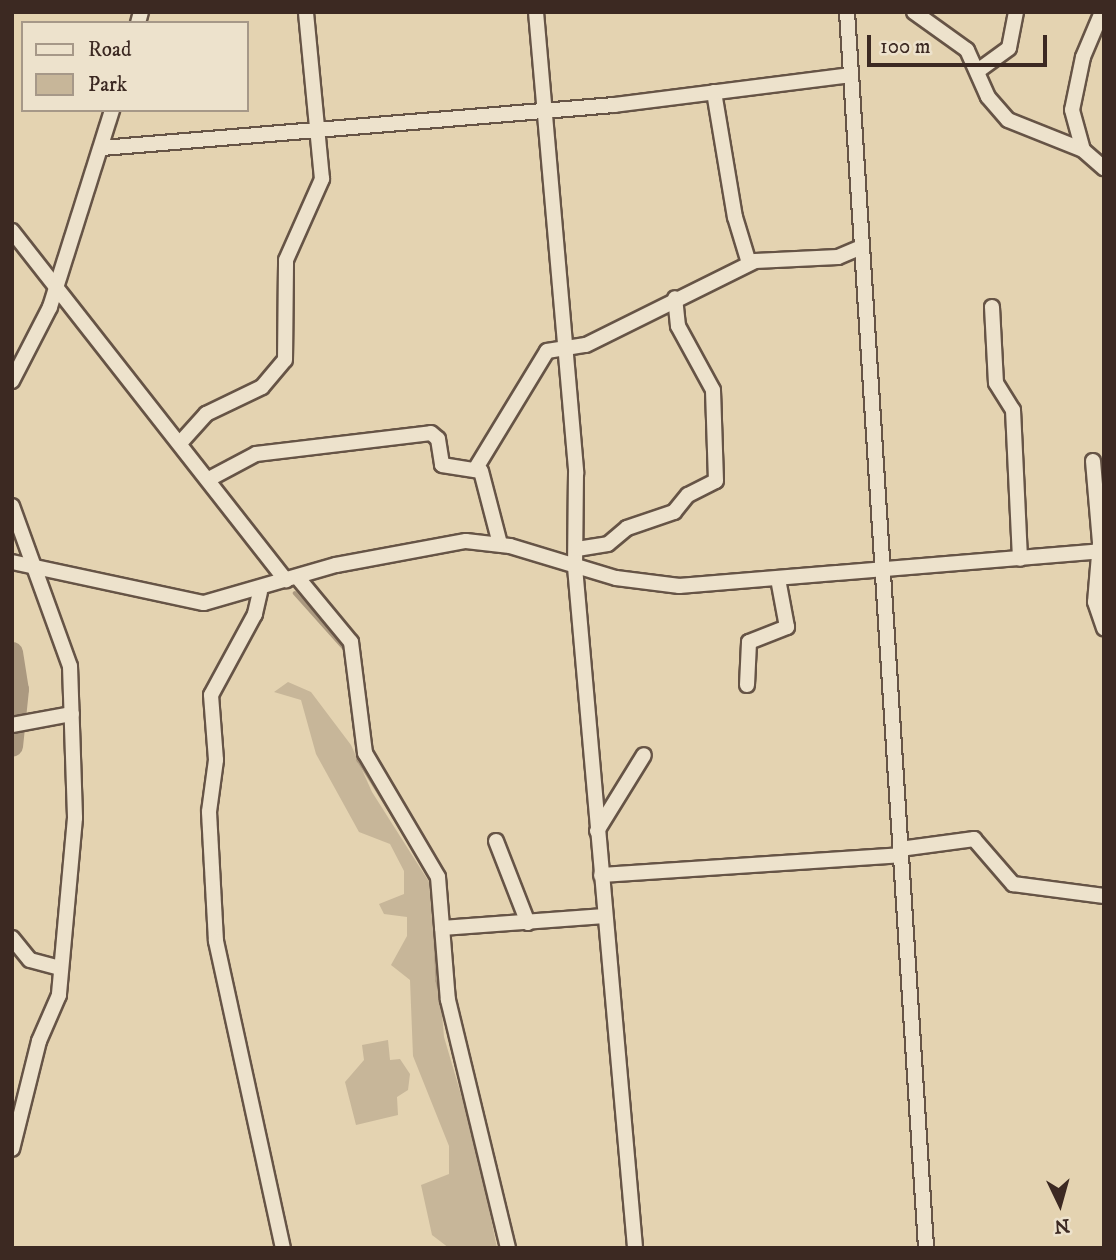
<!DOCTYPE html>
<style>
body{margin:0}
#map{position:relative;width:1116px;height:1260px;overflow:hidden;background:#e4d3b1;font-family:"IM FELL DW Pica",serif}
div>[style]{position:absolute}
.green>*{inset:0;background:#c7b699}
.stream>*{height:3.5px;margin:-1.75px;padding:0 1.75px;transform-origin:1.75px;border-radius:1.75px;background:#ab9980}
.river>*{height:21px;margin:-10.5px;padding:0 10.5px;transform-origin:10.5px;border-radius:10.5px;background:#ab9980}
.roads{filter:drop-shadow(2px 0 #665446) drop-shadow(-2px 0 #665446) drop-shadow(0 2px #665446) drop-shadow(0 -2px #665446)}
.minor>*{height:14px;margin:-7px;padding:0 7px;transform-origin:7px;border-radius:7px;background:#ede2cc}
span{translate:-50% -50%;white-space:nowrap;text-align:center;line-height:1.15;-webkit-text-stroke:5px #ede2cc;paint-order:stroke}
.frame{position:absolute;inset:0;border:14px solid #3c2922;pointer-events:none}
.legend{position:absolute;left:21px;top:21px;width:228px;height:91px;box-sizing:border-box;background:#ede2cc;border:2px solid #a69888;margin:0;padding:9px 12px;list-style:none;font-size:21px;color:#3c2922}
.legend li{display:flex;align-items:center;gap:14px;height:35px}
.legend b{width:35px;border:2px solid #a69888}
.north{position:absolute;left:1025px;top:1169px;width:70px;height:70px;-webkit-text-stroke:5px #ede2cc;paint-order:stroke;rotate:175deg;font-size:19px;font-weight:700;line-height:28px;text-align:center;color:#3c2922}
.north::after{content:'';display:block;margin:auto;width:24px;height:32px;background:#3c2922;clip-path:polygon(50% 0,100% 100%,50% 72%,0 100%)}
.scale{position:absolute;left:867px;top:35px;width:180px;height:32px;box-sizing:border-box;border:4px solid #3c2922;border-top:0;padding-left:9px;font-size:21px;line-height:24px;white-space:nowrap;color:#3c2922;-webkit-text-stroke:5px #ede2cc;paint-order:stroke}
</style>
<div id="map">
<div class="green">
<div style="clip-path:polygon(288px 682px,311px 692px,351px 745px,372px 792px,431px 885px,444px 1037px,477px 1149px,497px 1248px,449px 1248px,432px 1235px,421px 1185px,449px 1174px,449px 1146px,413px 1056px,410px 980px,391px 965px,407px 936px,407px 917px,384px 914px,379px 904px,404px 894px,404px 871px,390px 844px,359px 832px,316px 754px,301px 700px,274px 692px)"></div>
<div style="clip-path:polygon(388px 1040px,390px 1060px,400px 1059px,410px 1074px,408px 1090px,397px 1097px,398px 1115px,356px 1125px,345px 1082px,364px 1060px,362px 1045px)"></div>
</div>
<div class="stream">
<div style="left:295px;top:593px;width:76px;rotate:48.2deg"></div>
<div style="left:350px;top:688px;width:73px;rotate:82.9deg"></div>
<div style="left:359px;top:760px;width:108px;rotate:58.2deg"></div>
<div style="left:435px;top:918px;width:63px;rotate:87.3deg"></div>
<div style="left:438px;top:981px;width:87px;rotate:77.4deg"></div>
</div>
<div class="river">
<div style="left:12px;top:652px;width:37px;rotate:81deg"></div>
<div style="left:18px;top:689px;width:57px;rotate:96deg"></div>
</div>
<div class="roads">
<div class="minor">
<div style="left:536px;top:12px;width:463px;rotate:85deg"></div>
<div style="left:576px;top:473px;width:94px;rotate:90.6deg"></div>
<div style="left:575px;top:567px;width:684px;rotate:84.96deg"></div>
<div style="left:847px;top:12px;width:1239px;rotate:86.34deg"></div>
<div style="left:914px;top:12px;width:65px;rotate:35.6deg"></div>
<div style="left:967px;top:50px;width:51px;rotate:65.9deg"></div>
<div style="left:988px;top:97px;width:30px;rotate:49deg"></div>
<div style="left:1008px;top:120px;width:81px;rotate:21.8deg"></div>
<div style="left:1102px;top:12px;width:49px;rotate:112.9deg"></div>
<div style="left:1083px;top:57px;width:54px;rotate:101.7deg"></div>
<div style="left:1072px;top:110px;width:41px;rotate:74.6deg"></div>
<div style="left:1083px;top:150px;width:28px;rotate:41deg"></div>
<div style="left:138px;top:23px;width:11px;rotate:-75deg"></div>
<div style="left:979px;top:70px;width:37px;rotate:-36deg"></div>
<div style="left:1009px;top:48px;width:37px;rotate:-79deg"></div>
<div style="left:714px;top:92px;width:127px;rotate:80.5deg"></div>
<div style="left:735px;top:217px;width:48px;rotate:73.1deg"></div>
<div style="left:102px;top:148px;width:514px;rotate:-4.8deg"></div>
<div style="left:614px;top:105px;width:238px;rotate:-7.2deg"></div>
<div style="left:12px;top:231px;width:444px;rotate:51.9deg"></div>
<div style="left:992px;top:307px;width:76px;rotate:87deg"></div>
<div style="left:996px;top:383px;width:32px;rotate:58deg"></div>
<div style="left:1013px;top:410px;width:149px;rotate:87.3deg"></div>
<div style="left:12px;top:381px;width:83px;rotate:-62.8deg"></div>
<div style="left:50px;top:307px;width:207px;rotate:-72.5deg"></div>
<div style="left:181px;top:442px;width:38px;rotate:-48deg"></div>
<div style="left:206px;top:414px;width:62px;rotate:-25.7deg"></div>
<div style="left:262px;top:387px;width:35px;rotate:-50deg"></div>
<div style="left:285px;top:360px;width:100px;rotate:-89.4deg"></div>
<div style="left:286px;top:260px;width:89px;rotate:-66deg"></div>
<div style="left:322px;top:179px;width:168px;rotate:-95.5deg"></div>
<div style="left:1093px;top:461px;width:82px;rotate:85.1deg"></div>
<div style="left:1100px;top:543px;width:59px;rotate:94.8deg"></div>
<div style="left:1095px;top:602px;width:28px;rotate:71deg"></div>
<div style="left:476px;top:468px;width:137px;rotate:-58.7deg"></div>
<div style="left:547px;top:351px;width:39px;rotate:-9deg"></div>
<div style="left:586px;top:345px;width:189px;rotate:-26.4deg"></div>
<div style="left:755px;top:261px;width:83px;rotate:-2.8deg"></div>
<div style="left:838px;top:257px;width:25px;rotate:-23deg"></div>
<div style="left:209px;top:479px;width:53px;rotate:-28deg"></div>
<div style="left:256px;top:454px;width:176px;rotate:-6.8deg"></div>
<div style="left:431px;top:433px;width:9px;rotate:41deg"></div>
<div style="left:438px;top:439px;width:26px;rotate:81deg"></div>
<div style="left:442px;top:465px;width:39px;rotate:9deg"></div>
<div style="left:481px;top:471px;width:75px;rotate:75.4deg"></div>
<div style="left:12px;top:506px;width:170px;rotate:70.1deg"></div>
<div style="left:70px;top:666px;width:152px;rotate:88.1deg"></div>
<div style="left:75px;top:818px;width:178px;rotate:95.2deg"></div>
<div style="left:59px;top:995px;width:50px;rotate:113.5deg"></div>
<div style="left:39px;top:1041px;width:111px;rotate:104deg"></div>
<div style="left:577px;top:549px;width:31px;rotate:-9deg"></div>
<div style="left:608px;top:544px;width:25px;rotate:-40deg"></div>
<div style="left:627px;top:528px;width:50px;rotate:-18.8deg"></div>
<div style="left:674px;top:512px;width:22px;rotate:-51deg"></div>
<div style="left:688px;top:495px;width:31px;rotate:-27deg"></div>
<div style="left:716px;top:481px;width:91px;rotate:-91.9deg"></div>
<div style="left:713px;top:390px;width:73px;rotate:-118.7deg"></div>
<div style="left:678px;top:326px;width:28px;rotate:-96deg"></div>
<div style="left:12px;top:562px;width:196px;rotate:12.1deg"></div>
<div style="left:204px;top:603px;width:137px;rotate:-16.1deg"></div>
<div style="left:336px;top:565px;width:132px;rotate:-10.5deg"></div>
<div style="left:466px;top:541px;width:44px;rotate:6.5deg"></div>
<div style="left:510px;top:546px;width:111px;rotate:16.8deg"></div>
<div style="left:616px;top:578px;width:64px;rotate:7.2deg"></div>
<div style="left:679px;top:586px;width:426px;rotate:-4.7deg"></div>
<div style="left:298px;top:578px;width:83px;rotate:50.4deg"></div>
<div style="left:351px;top:642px;width:112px;rotate:82.8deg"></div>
<div style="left:365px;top:753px;width:144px;rotate:59.5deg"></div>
<div style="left:438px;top:877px;width:123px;rotate:85.4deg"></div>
<div style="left:448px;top:1000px;width:255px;rotate:76.4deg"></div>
<div style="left:260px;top:592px;width:23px;rotate:103deg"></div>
<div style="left:255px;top:614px;width:92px;rotate:118.5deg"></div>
<div style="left:211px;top:695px;width:65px;rotate:85.6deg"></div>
<div style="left:216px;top:760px;width:52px;rotate:97.7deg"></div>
<div style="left:209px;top:812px;width:129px;rotate:86.9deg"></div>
<div style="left:216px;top:941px;width:314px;rotate:77.7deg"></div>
<div style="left:747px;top:685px;width:43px;rotate:-87.3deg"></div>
<div style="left:749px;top:642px;width:41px;rotate:-21.5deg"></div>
<div style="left:787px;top:627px;width:49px;rotate:-100.6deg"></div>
<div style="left:12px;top:725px;width:61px;rotate:-10.4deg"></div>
<div style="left:597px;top:831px;width:89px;rotate:-58.3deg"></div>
<div style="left:496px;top:841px;width:88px;rotate:68.7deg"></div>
<div style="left:900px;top:849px;width:75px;rotate:-7.7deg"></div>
<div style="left:974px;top:839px;width:60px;rotate:49.1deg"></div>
<div style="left:1013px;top:884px;width:92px;rotate:7.5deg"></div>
<div style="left:601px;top:875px;width:300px;rotate:-3.8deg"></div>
<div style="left:442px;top:928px;width:163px;rotate:-4.2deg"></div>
<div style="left:12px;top:938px;width:28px;rotate:51deg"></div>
<div style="left:30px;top:960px;width:31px;rotate:15deg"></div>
</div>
</div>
<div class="frame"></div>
<ul class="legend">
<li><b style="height:9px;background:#ede2cc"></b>Road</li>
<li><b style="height:19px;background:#c7b699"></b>Park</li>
</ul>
<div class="north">N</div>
<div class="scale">100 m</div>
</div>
